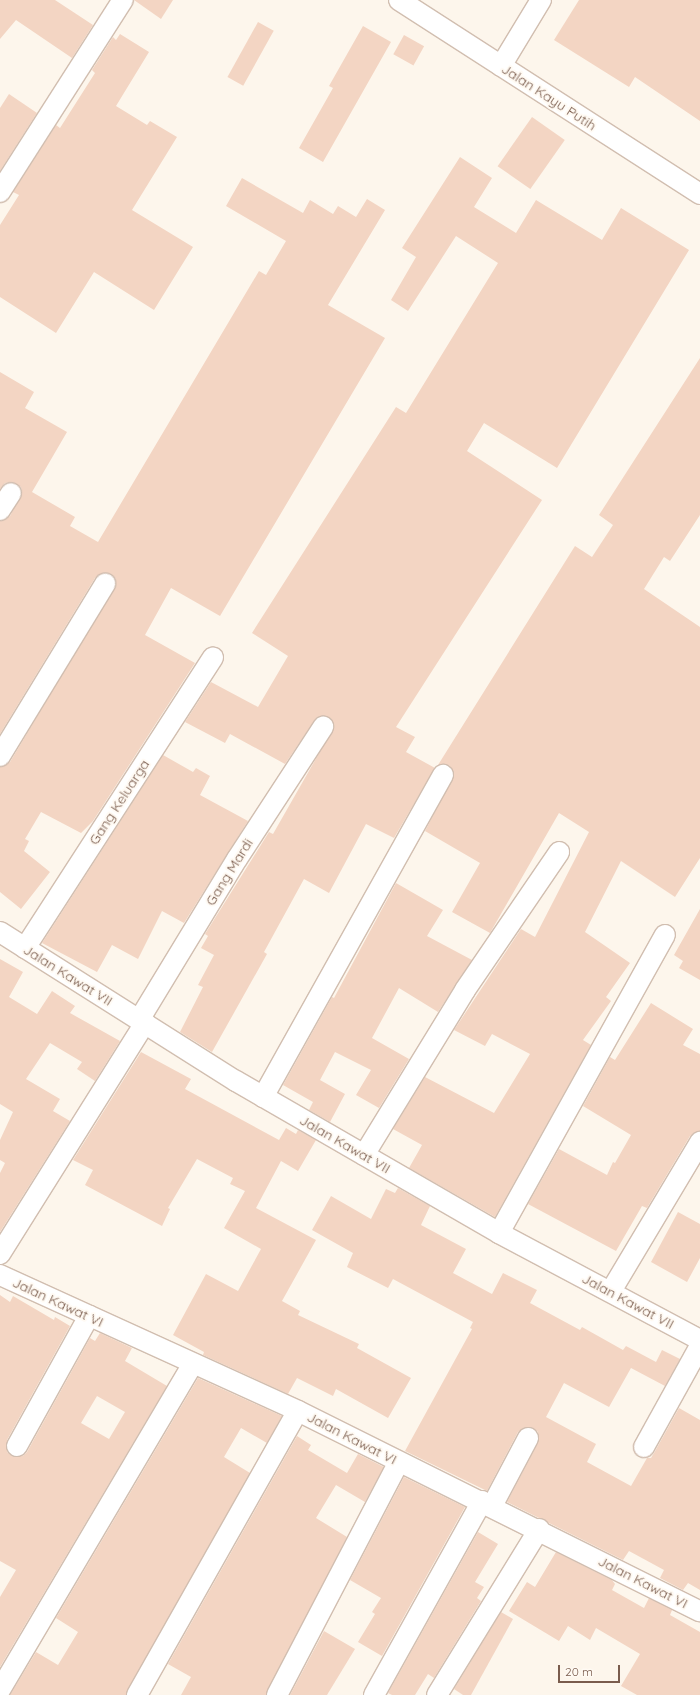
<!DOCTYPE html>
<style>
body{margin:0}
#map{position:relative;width:700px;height:1695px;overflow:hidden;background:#fdf6ec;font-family:Quicksand,sans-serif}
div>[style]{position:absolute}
.building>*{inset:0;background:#f3d5c3;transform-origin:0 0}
.roads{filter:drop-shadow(1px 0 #d1beb0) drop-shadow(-1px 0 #d1beb0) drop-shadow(0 1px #d1beb0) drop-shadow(0 -1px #d1beb0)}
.street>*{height:20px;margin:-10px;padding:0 10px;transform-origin:10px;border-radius:10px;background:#fff}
span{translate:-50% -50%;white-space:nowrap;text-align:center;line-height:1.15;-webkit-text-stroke:4px #fffaf3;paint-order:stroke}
.street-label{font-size:14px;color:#7a5c4d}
.scale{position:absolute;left:558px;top:1665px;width:62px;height:18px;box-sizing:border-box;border:2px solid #7a5c4d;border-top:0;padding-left:5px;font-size:12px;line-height:14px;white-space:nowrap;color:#7a5c4d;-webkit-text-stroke:3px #fffaf3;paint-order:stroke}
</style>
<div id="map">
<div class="building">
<div style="clip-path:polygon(0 0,55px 0,93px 25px,72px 58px,16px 20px,0 39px)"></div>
<div style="clip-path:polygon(134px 0,173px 0,161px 19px)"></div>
<div style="clip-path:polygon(579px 0,700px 0,700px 121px,635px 77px,629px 87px,554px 40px)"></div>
<div style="left:258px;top:22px;width:18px;height:63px;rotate:29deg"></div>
<div style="clip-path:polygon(363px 26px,391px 42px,323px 162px,299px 148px,333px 88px,329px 86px)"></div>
<div style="clip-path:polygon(120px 34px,149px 52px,116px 106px,147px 125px,150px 121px,177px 137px,132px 210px,193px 247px,154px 310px,94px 272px,56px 333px,0 297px,0 225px,19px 195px,13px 192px,56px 125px,60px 128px,95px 73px,92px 70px,113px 37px,116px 40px)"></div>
<div style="left:404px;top:35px;width:23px;height:22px;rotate:29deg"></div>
<div style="clip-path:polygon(9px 94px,37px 113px,0 171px,0 108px)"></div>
<div style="left:532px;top:117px;width:40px;height:60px;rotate:35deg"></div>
<div style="clip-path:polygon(460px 157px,492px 178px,474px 207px,516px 233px,536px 200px,602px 240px,621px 208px,689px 250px,557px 468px,484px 423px,467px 451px,542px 500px,396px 727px,415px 737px,406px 752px,435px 768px,394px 838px,366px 824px,329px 893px,304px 879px,264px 952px,267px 954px,212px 1052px,180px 1032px,203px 987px,198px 985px,214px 955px,201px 948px,208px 936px,205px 934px,269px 832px,273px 834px,334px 727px,329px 717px,317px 717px,285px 764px,230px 734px,225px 743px,185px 722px,211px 682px,258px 707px,288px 656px,252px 633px,396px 407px,406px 413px,498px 263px,456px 236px,408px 311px,391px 300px,416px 257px,402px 248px)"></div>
<div style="clip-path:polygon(242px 178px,303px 213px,310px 200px,333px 214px,338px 206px,356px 217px,367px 199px,385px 210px,328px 305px,385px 338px,220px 616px,171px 588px,145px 635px,195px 663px,93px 821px,81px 833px,41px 812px,25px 839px,29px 841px,24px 851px,50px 872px,21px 909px,0 892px,0 767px,10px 762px,116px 584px,115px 578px,106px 573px,95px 578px,0 734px,0 521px,10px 516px,22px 493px,21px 487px,12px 482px,5px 483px,0 489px,0 372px,34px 392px,25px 408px,67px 432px,32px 492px,75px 517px,70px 526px,98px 542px,259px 271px,266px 275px,286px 241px,226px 206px)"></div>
<div style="clip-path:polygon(700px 358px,700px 515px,670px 561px,664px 557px,644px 589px,700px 627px,700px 858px,675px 897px,621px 861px,585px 932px,630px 963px,606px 997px,611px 1001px,583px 1040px,591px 1045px,495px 1217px,409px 1168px,422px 1145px,393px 1129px,425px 1077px,494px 1113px,530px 1054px,492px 1034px,485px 1046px,454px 1030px,521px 929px,535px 937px,589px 832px,559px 813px,490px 933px,452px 912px,480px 863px,425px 831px,454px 775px,449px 765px,438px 765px,575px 546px,592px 557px,613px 525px,599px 515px)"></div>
<div style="clip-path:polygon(163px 755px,193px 772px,196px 768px,210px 776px,200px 795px,248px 821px,184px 923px,162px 911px,138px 959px,112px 945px,97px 972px,42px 943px)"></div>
<div style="clip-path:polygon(396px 883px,443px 910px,427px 936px,472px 960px,438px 1012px,399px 988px,372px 1038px,409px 1059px,379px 1108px,356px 1095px,371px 1070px,335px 1052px,320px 1080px,345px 1094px,330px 1122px,309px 1110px,313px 1102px,283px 1085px,332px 997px,334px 998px)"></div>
<div style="clip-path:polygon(700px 909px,700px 980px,679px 968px,683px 961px,674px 955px)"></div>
<div style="clip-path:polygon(0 959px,23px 972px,9px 997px,37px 1014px,52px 991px,75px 1006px,70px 1013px,120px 1041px,95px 1081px,77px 1069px,82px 1062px,50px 1043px,26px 1079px,60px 1099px,53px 1111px,70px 1121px,0 1232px,0 1173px,5px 1163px,0 1160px,0 1140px,13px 1112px,0 1104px)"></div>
<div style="clip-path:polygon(651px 1003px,693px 1029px,683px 1045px,700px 1054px,700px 1131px,690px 1136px,647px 1208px,642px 1206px,616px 1251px,528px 1204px,559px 1149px,607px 1175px,613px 1162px,615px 1163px,631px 1135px,583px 1106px,610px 1057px,615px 1060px)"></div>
<div style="clip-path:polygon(141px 1052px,191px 1079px,185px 1089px,279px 1140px,286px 1128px,296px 1134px,298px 1130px,316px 1140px,298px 1171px,281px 1161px,256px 1208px,316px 1240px,282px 1301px,300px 1311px,298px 1315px,359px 1344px,357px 1348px,411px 1378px,388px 1418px,336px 1389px,333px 1396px,297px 1378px,288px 1394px,203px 1355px,204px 1352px,173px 1335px,206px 1274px,238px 1291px,261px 1249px,224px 1228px,245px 1191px,230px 1184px,233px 1178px,197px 1159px,168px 1208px,170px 1209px,162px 1226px,85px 1185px,93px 1170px,73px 1160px)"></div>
<div style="clip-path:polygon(398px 1188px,430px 1206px,421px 1225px,466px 1249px,453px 1273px,492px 1294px,503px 1273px,537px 1290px,530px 1303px,580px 1330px,582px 1327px,623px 1350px,626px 1346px,656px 1362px,662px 1350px,680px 1359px,665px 1386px,631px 1368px,609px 1407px,564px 1383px,546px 1417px,596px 1444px,587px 1462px,631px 1486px,647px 1458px,651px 1458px,654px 1453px,679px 1408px,700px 1420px,700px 1590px,688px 1583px,683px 1590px,660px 1578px,664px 1570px,629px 1551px,623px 1560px,507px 1502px,538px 1443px,538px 1432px,533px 1428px,527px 1427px,518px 1432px,487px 1491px,405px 1451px,472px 1329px,470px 1328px,473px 1322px,393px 1279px,388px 1288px,347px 1267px,353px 1253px,312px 1230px,331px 1196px,371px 1219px,386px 1189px,395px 1193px)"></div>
<div style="clip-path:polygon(678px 1212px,700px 1224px,700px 1258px,687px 1282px,651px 1262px)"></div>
<div style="clip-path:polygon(evenodd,0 1295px,10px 1302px,13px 1296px,54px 1320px,55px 1317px,70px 1326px,7px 1440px,7px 1452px,12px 1456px,23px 1456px,27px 1452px,90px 1338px,95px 1341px,100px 1333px,132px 1348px,125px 1361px,167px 1386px,0 1667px,0 1597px,16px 1570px,0 1561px,0 1295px,97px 1396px,125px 1412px,109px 1439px,81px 1423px,97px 1396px)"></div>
<div style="clip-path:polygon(198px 1378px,282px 1416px,267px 1443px,241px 1428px,224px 1457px,250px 1473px,126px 1695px,10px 1695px,36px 1652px,58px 1665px,78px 1632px,56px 1618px)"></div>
<div style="clip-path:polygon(297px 1436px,311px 1445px,308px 1450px,347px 1473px,358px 1454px,384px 1467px,365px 1502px,336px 1485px,316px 1518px,347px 1537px,266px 1695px,181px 1695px,191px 1677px,168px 1664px)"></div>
<div style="clip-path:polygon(404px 1477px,465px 1507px,382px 1656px,358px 1642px,375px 1614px,372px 1612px,381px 1598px,350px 1580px)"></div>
<div style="clip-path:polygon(478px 1532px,498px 1544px,475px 1582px,484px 1587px,477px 1598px,481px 1601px,434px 1678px,428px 1674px,415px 1695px,392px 1695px,388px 1693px)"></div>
<div style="clip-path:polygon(556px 1552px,612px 1580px,615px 1584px,612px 1590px,644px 1608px,649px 1598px,672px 1610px,670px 1615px,700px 1632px,700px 1695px,637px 1695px,621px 1686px,640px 1654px,596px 1628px,590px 1640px,568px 1626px,559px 1641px,509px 1611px,527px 1582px,535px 1587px)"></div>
<div style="clip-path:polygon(501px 1612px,513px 1619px,471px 1695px,463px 1695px,454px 1689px)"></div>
<div style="clip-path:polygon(324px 1631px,355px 1649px,327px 1695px,290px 1695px)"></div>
</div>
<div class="roads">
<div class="street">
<div style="left:399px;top:0;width:358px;rotate:32.8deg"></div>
<div style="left:501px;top:66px;width:77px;rotate:-58.8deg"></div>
<div style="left:0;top:192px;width:228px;rotate:-57.4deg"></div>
<div style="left:0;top:510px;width:20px;rotate:-57deg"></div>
<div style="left:0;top:756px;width:202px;rotate:-58.6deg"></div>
<div style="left:0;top:932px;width:279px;rotate:32.3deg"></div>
<div style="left:236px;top:1081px;width:304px;rotate:30deg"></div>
<div style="left:499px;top:1233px;width:228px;rotate:28deg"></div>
<div style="left:25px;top:948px;width:346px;rotate:-57.1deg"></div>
<div style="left:139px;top:1020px;width:188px;rotate:-58.7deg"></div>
<div style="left:237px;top:859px;width:158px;rotate:-56.9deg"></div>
<div style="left:263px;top:1097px;width:369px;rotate:-60.8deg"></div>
<div style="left:364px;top:1155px;width:193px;rotate:-58.5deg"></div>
<div style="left:465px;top:990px;width:167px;rotate:-55.7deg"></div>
<div style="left:499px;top:1233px;width:341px;rotate:-60.9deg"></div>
<div style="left:0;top:1254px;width:273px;rotate:-57.9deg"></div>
<div style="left:0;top:1275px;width:328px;rotate:24.5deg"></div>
<div style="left:298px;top:1411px;width:449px;rotate:26.5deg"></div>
<div style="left:611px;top:1291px;width:174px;rotate:-59.1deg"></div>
<div style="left:17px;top:1446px;width:149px;rotate:-61deg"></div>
<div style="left:644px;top:1447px;width:115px;rotate:-61deg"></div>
<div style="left:492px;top:1506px;width:77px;rotate:-62.1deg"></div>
<div style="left:0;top:1690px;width:379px;rotate:-59.4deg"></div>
<div style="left:137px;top:1695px;width:326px;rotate:-60.5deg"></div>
<div style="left:277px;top:1695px;width:263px;rotate:-62.4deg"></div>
<div style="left:374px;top:1695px;width:222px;rotate:-60.9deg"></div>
<div style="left:437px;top:1695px;width:195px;rotate:-58.4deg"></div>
</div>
</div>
<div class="street-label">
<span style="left:549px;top:97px;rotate:33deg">Jalan Kayu Putih</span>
<span style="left:119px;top:802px;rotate:-57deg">Gang Keluarga</span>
<span style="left:229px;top:872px;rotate:-58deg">Gang Mardi</span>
<span style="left:68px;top:975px;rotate:32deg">Jalan Kawat VII</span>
<span style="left:345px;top:1144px;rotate:30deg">Jalan Kawat VII</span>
<span style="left:628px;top:1301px;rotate:28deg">Jalan Kawat VII</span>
<span style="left:58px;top:1302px;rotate:25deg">Jalan Kawat VI</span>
<span style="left:352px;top:1438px;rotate:27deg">Jalan Kawat VI</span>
<span style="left:643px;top:1582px;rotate:27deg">Jalan Kawat VI</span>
</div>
<div class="scale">20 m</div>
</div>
